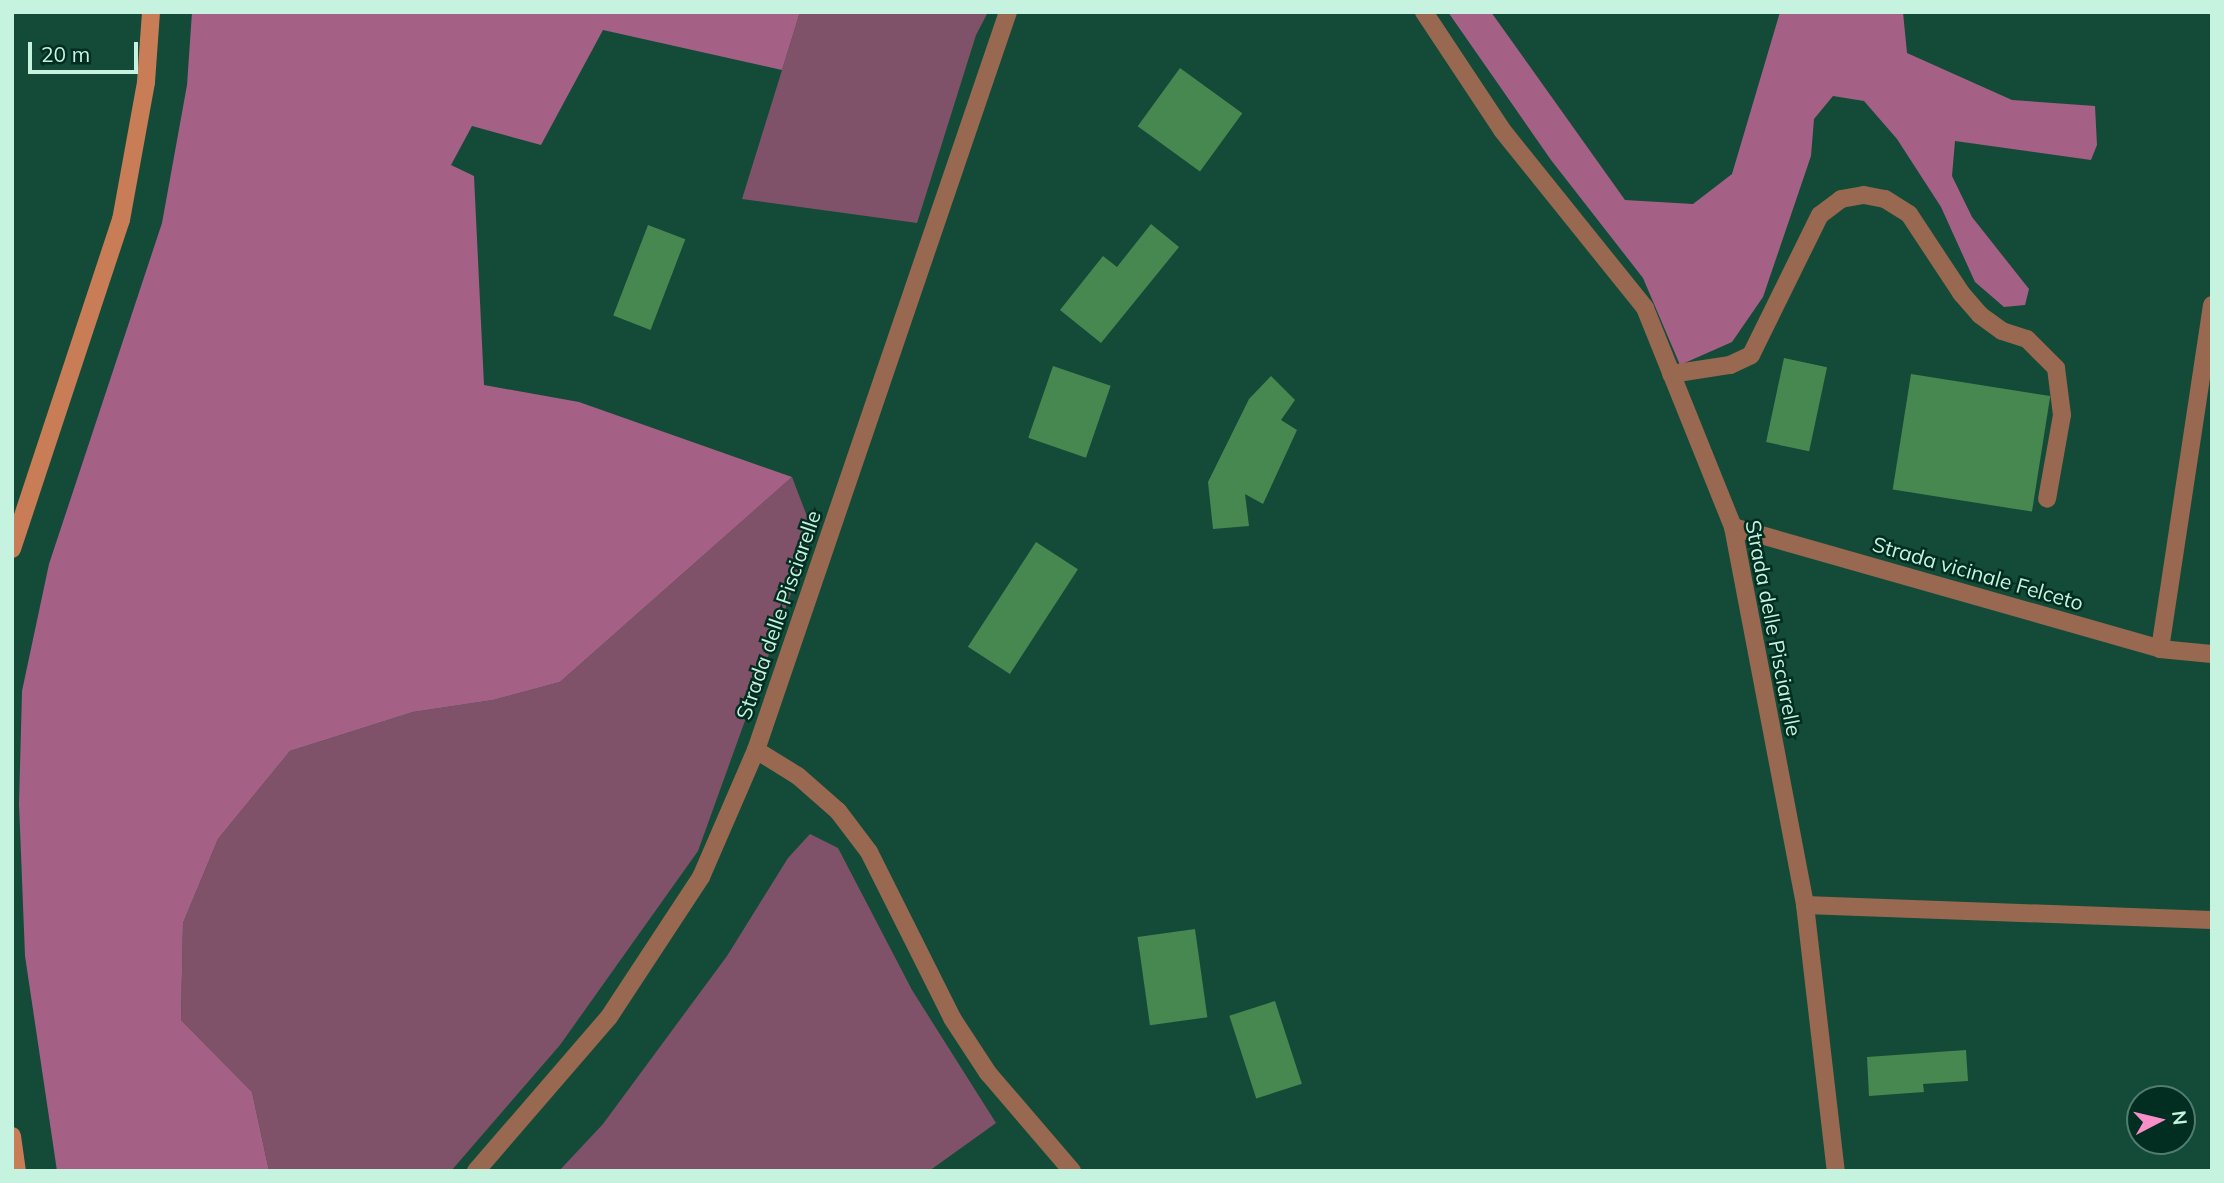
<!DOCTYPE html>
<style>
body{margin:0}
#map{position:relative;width:2224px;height:1183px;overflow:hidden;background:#144a38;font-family:Mulish,sans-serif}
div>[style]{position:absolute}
.green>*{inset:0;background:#80526a}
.forest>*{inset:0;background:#a46085}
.building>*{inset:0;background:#478851;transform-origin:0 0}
.lane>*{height:18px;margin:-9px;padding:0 9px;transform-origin:9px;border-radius:9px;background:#986850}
.street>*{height:18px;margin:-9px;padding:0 9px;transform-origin:9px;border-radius:9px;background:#986850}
.secondary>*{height:18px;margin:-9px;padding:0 9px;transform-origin:9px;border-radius:9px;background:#c87d56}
span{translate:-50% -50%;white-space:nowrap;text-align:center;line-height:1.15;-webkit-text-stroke:5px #022e21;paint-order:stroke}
.street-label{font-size:21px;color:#c6f3df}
.frame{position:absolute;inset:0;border:14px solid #c6f3df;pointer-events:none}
.north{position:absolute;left:2126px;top:1085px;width:70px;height:70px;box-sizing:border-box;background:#022e21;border:2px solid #507d6d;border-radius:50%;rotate:83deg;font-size:19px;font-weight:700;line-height:28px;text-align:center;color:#c6f3df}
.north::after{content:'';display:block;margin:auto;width:24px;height:32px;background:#f98fc9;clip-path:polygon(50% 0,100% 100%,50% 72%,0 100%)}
.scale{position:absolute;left:28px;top:42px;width:110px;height:32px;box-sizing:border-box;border:4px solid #c6f3df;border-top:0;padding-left:9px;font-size:21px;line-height:24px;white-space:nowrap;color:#c6f3df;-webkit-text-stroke:5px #022e21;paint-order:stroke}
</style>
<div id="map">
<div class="green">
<div style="clip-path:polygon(800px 12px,988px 12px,976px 35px,917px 223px,742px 199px)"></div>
<div style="clip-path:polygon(792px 477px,813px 532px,698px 851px,560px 1045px,451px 1171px,269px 1171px,252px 1092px,181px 1020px,183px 923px,218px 839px,290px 751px,413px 712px,493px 700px,560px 682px)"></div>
<div style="clip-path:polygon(810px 834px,838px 848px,912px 990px,996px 1123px,929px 1171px,559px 1171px,603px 1124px,727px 956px,788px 858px)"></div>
</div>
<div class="forest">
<div style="clip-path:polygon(192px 12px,800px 12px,782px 70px,603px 30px,541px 145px,472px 126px,451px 165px,474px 176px,484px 385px,579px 402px,792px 477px,560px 682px,493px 700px,413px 712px,290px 751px,218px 839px,183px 923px,181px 1020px,252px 1092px,269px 1171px,57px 1171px,25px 956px,19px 804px,22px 691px,49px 564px,162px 223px,187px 85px)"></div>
<div style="clip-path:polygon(1448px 12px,1491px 12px,1625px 200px,1693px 204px,1732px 174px,1780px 12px,1903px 12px,1907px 53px,2012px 100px,2095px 106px,2097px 145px,2091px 160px,1955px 141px,1952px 176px,1972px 217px,2029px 289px,2025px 305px,2004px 307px,1975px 282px,1941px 207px,1897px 139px,1864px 101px,1833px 96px,1814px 119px,1811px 156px,1763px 297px,1732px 342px,1680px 365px,1643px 278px,1551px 160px)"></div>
</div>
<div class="building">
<div style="left:1180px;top:68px;width:77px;height:72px;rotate:36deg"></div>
<div style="clip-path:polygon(1151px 224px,1179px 247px,1101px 343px,1060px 310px,1103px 256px,1117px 267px)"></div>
<div style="left:648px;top:225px;width:40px;height:97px;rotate:21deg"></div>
<div style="left:1784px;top:358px;width:44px;height:86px;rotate:12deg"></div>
<div style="left:1053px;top:366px;width:61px;height:76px;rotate:19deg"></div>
<div style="left:1911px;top:374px;width:141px;height:117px;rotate:9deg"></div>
<div style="clip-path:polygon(1271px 376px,1295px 400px,1281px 420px,1297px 430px,1263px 504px,1245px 494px,1249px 526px,1213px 529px,1208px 482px,1249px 399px)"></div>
<div style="left:1036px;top:542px;width:50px;height:125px;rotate:33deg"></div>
<div style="left:1195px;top:929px;width:89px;height:58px;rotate:82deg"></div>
<div style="left:1275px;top:1001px;width:87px;height:48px;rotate:72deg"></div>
<div style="clip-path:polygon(1966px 1050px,1968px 1081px,1923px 1084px,1924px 1092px,1869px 1096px,1867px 1057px)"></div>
</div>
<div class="lane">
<div style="left:1671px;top:374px;width:60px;rotate:-8.7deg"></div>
<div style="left:1730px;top:365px;width:23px;rotate:-25deg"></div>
<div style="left:1751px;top:355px;width:156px;rotate:-63.8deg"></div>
<div style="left:1820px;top:215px;width:26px;rotate:-37deg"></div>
<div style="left:1841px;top:199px;width:23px;rotate:-10deg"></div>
<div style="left:1864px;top:195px;width:21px;rotate:11deg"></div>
<div style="left:1885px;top:199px;width:28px;rotate:32deg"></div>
<div style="left:1909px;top:214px;width:95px;rotate:56.6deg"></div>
<div style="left:1961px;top:293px;width:29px;rotate:49deg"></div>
<div style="left:1980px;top:315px;width:27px;rotate:36deg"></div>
<div style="left:2002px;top:331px;width:26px;rotate:18deg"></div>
<div style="left:2027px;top:339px;width:41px;rotate:45deg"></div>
<div style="left:2056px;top:368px;width:47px;rotate:82.7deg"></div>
<div style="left:2062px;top:415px;width:85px;rotate:100.1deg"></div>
<div style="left:2160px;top:649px;width:348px;rotate:-81.4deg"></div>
<div style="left:1805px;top:905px;width:407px;rotate:2.1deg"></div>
</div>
<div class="street">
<div style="left:1424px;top:12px;width:141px;rotate:56.5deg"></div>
<div style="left:1502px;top:130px;width:228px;rotate:51.2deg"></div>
<div style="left:1645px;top:308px;width:236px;rotate:68.1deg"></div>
<div style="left:1733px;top:527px;width:385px;rotate:79.2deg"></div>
<div style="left:1805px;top:905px;width:268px;rotate:83.4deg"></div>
<div style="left:1733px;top:527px;width:444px;rotate:15.9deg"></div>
<div style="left:2160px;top:649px;width:52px;rotate:5.5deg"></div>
<div style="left:756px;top:750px;width:49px;rotate:31.8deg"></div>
<div style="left:798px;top:776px;width:53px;rotate:41.2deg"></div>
<div style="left:838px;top:811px;width:51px;rotate:52.9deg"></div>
<div style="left:869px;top:852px;width:186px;rotate:63.4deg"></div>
<div style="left:952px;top:1018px;width:66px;rotate:56.8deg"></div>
<div style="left:988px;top:1073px;width:129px;rotate:49.4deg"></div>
<div style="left:476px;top:1171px;width:203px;rotate:-49.2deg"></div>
<div style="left:609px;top:1017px;width:168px;rotate:-56.7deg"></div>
<div style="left:701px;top:877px;width:138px;rotate:-66.6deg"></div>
<div style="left:756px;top:750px;width:780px;rotate:-71.15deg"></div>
</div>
<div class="secondary">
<div style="left:12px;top:549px;width:347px;rotate:-71.7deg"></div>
<div style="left:121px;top:220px;width:140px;rotate:-79.7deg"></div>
<div style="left:146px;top:82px;width:70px;rotate:-85.9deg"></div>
<div style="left:12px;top:1136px;width:35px;rotate:82deg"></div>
</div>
<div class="street-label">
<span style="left:1978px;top:573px;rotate:16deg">Strada vicinale Felceto</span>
<span style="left:778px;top:615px;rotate:-71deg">Strada delle Pisciarelle</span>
<span style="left:1774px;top:628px;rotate:79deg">Strada delle Pisciarelle</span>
</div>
<div class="frame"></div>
<div class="north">N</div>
<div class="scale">20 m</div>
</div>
